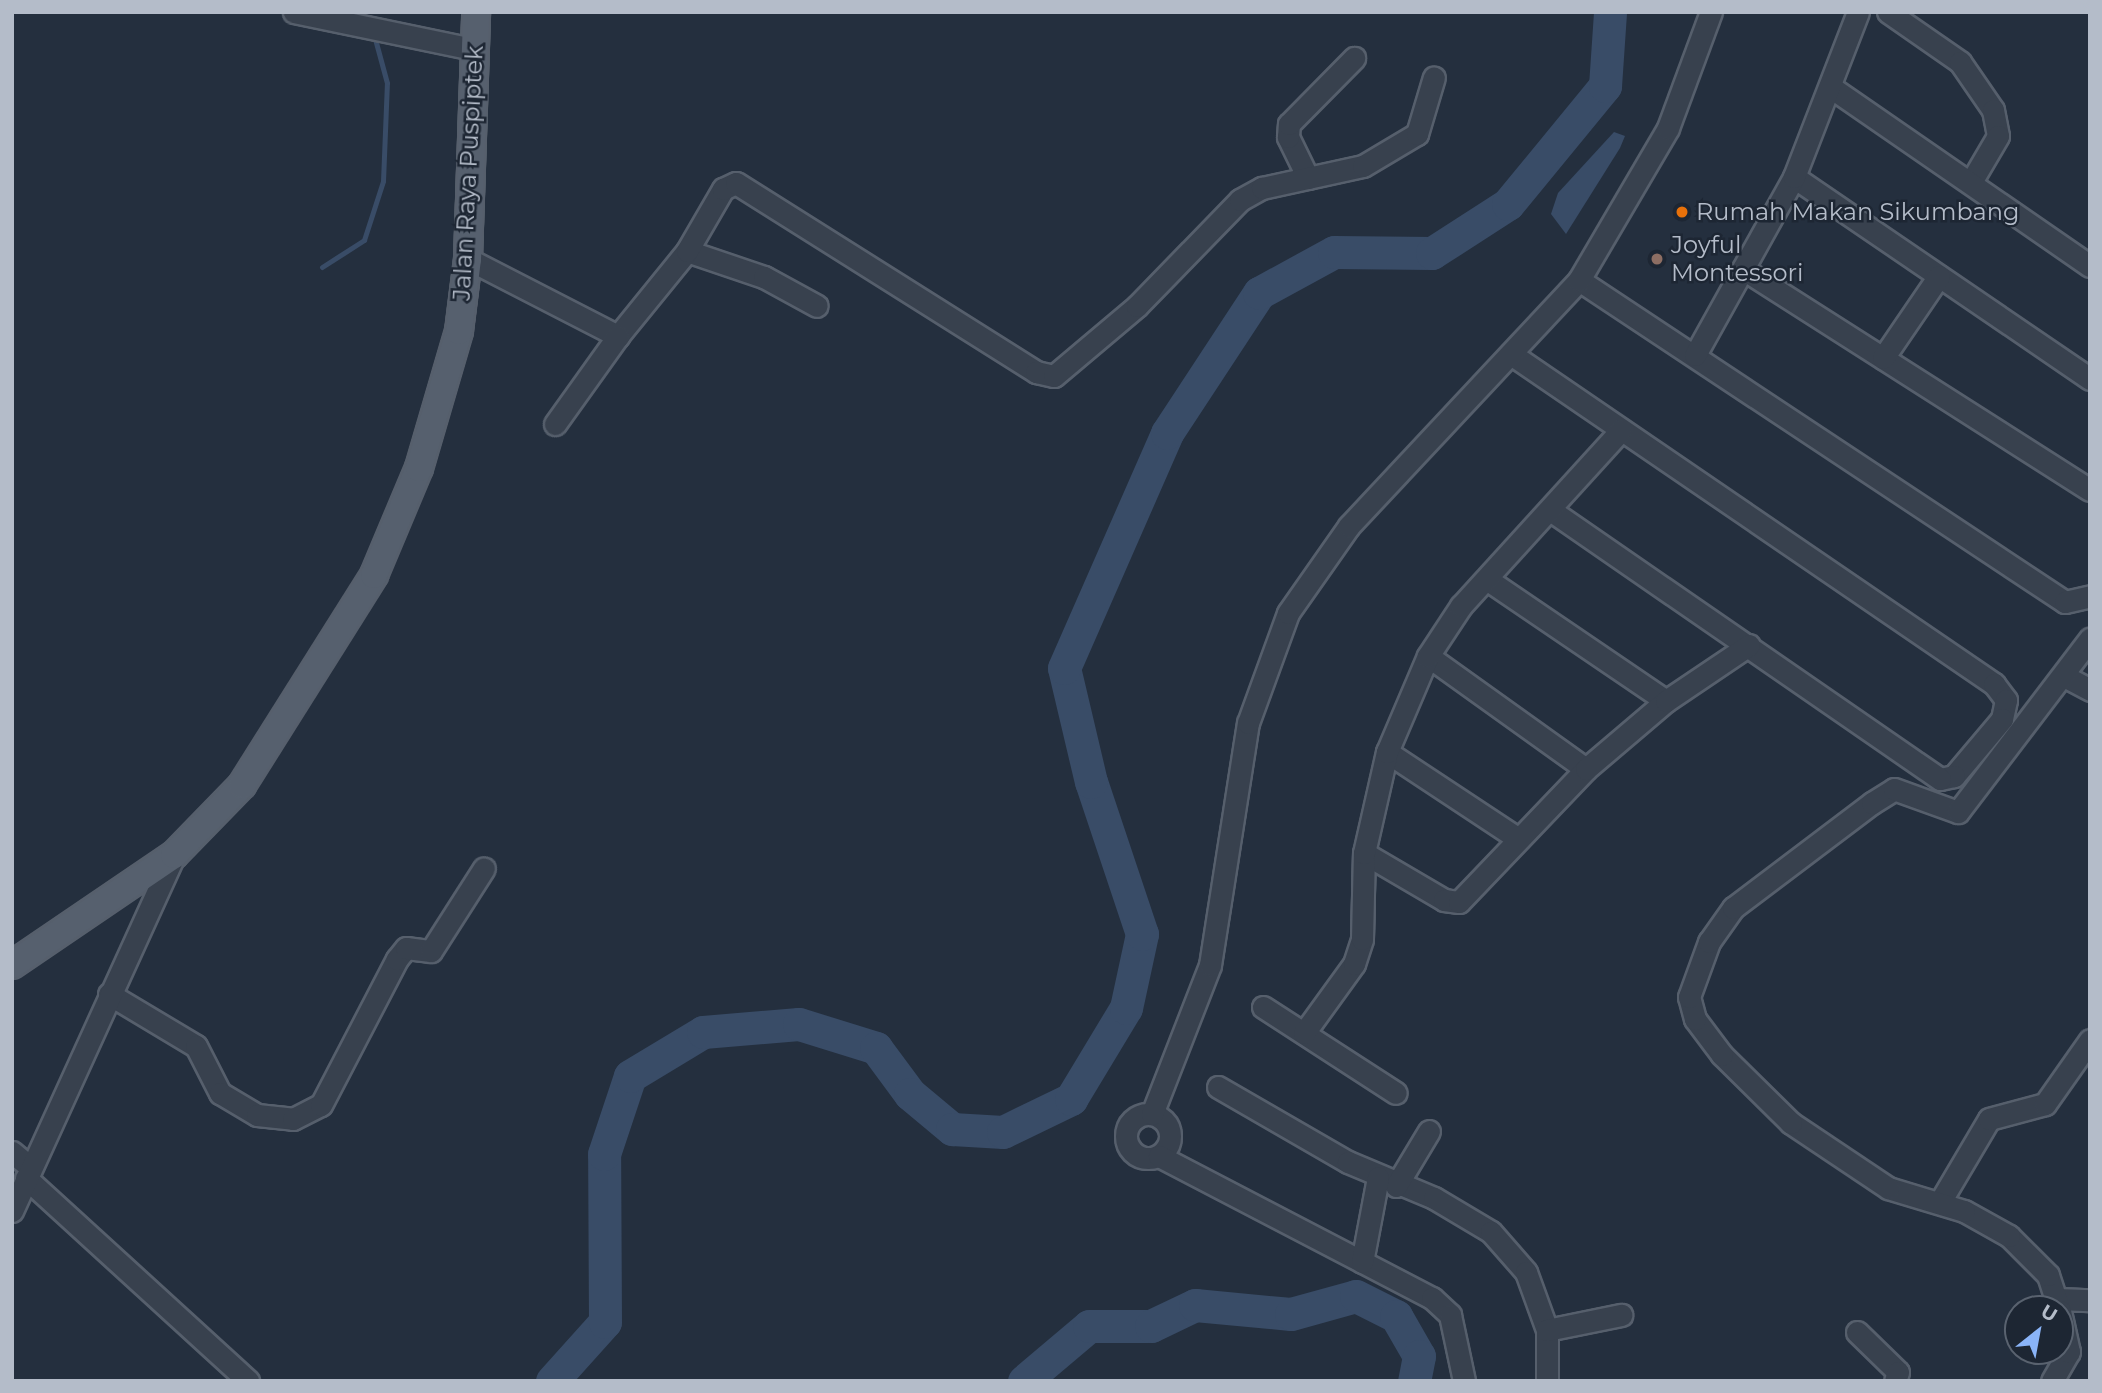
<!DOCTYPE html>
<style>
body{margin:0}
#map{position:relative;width:2102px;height:1393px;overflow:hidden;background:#242f3e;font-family:Montserrat,sans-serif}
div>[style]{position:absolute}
.water>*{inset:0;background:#394c67}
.stream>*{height:5px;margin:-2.5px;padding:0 2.5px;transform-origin:2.5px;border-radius:2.5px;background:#394c67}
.river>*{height:33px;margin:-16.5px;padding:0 16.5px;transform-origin:16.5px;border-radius:16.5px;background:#394c67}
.roads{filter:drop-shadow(2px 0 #565f6c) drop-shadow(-2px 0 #565f6c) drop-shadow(0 2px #565f6c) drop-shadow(0 -2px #565f6c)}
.minor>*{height:21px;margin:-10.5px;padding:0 10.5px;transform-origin:10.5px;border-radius:10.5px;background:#38414e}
.minor>.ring{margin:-10.5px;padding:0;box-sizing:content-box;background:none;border:21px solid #38414e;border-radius:50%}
.major>*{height:26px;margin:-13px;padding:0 13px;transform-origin:13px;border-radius:13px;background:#56606e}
.dots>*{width:19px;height:19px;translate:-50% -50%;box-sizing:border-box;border:4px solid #1d2633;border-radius:50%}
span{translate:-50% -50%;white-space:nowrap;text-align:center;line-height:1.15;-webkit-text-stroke:5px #1d2633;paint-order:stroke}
.street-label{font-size:24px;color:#b4bcc9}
.poi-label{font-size:24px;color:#b4bcc9}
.left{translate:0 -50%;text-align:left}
.frame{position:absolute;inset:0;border:14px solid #b4bcc9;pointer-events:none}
.north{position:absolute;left:2004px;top:1295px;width:70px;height:70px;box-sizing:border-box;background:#1d2633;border:2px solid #59626f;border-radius:50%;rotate:31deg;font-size:19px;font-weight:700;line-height:28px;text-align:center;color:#b4bcc9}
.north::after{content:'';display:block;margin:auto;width:24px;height:32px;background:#8ab4f8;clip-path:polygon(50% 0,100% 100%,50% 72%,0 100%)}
</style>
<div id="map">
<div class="water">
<div style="clip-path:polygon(1614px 132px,1625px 136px,1620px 148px,1566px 234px,1551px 214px,1558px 193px)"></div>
</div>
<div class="stream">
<div style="left:322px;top:267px;width:50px;rotate:-32.7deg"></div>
<div style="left:364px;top:240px;width:62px;rotate:-72.1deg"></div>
<div style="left:383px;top:181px;width:98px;rotate:-87.7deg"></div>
<div style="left:387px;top:83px;width:50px;rotate:-105.2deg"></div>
</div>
<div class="river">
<div style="left:552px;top:1381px;width:79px;rotate:-48.1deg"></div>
<div style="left:605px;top:1322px;width:168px;rotate:-90.3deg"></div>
<div style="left:604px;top:1154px;width:82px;rotate:-71.6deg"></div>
<div style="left:630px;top:1076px;width:85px;rotate:-31.1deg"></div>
<div style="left:703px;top:1032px;width:96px;rotate:-4.8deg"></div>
<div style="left:799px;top:1024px;width:81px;rotate:17.3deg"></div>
<div style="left:876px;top:1048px;width:57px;rotate:53.5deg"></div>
<div style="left:910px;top:1094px;width:55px;rotate:39.8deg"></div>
<div style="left:952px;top:1129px;width:51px;rotate:3.4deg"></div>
<div style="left:1003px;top:1132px;width:76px;rotate:-25.9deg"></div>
<div style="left:1071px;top:1099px;width:106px;rotate:-58.9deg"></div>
<div style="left:1126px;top:1008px;width:76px;rotate:-77.8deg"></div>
<div style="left:1142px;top:934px;width:160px;rotate:-108.5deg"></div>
<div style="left:1091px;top:782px;width:117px;rotate:-103.3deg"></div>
<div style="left:1064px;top:668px;width:257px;rotate:-66.3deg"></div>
<div style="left:1167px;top:433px;width:168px;rotate:-56.7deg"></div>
<div style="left:1259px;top:293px;width:85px;rotate:-28.7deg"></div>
<div style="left:1334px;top:252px;width:98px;rotate:0.6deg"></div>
<div style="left:1432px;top:253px;width:90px;rotate:-32.8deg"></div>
<div style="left:1508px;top:204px;width:153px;rotate:-50.6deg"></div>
<div style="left:1605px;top:86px;width:74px;rotate:-86.1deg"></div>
<div style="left:1024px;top:1381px;width:85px;rotate:-40.2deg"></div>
<div style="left:1089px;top:1326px;width:62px"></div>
<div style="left:1151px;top:1326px;width:49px;rotate:-25.5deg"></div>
<div style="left:1195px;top:1305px;width:96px;rotate:5.4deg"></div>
<div style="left:1291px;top:1314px;width:67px;rotate:-15.5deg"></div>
<div style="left:1356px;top:1296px;width:45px;rotate:26.6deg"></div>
<div style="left:1396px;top:1316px;width:46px;rotate:60.1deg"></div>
<div style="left:1419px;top:1356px;width:25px;rotate:101deg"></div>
</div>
<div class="roads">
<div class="minor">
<div style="left:294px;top:12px;width:183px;rotate:11.7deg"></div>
<div style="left:1888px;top:12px;width:88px;rotate:34.8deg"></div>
<div style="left:1960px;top:62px;width:58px;rotate:55.5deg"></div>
<div style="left:1993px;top:110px;width:26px;rotate:79deg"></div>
<div style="left:1998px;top:136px;width:53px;rotate:120.4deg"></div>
<div style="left:1832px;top:88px;width:313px;rotate:34.6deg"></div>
<div style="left:1794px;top:177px;width:358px;rotate:34.3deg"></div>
<div style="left:1308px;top:178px;width:46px;rotate:-116deg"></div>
<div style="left:1288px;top:137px;width:13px;rotate:-86deg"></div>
<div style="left:1289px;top:124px;width:93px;rotate:-45.4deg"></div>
<div style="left:687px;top:251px;width:81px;rotate:18.7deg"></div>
<div style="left:764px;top:277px;width:60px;rotate:28.7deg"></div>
<div style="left:468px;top:259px;width:169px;rotate:27.2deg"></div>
<div style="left:618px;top:336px;width:109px;rotate:-50.9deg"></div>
<div style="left:687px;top:251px;width:72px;rotate:-59.9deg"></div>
<div style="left:723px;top:189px;width:14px;rotate:-25deg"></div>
<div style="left:736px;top:183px;width:355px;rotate:32.2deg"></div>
<div style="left:1036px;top:372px;width:18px;rotate:13deg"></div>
<div style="left:1054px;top:376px;width:109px;rotate:-40.1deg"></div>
<div style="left:1137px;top:306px;width:148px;rotate:-45.8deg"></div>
<div style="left:1240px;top:200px;width:25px;rotate:-29deg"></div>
<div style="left:1262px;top:188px;width:103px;rotate:-12.3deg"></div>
<div style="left:1363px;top:166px;width:63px;rotate:-30.7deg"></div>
<div style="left:1417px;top:134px;width:59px;rotate:-73.4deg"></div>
<div style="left:1743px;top:269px;width:411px;rotate:32.5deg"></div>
<div style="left:1579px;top:280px;width:583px;rotate:33.53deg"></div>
<div style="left:2065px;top:602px;width:26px;rotate:-13deg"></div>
<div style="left:1511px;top:354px;width:585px;rotate:34.34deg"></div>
<div style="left:1994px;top:684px;width:20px;rotate:53deg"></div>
<div style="left:2006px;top:700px;width:19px;rotate:102deg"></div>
<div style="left:2002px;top:719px;width:75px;rotate:130.1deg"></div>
<div style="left:1954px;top:776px;width:14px;rotate:168deg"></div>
<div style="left:1940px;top:779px;width:472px;rotate:-145.4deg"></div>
<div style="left:1695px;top:355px;width:204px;rotate:-60.9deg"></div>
<div style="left:1794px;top:177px;width:177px;rotate:-68.8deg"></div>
<div style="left:1883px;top:358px;width:99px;rotate:-55.7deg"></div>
<div style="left:555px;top:424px;width:108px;rotate:-54.4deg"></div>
<div style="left:1488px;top:580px;width:215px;rotate:34.2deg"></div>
<div style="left:1428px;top:656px;width:194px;rotate:35.6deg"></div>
<div style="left:2064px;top:676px;width:30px;rotate:28deg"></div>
<div style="left:1387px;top:752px;width:156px;rotate:33.5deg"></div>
<div style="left:1364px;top:853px;width:93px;rotate:30.4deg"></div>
<div style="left:1444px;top:900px;width:15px;rotate:8deg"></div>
<div style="left:1459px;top:902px;width:184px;rotate:-46.3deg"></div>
<div style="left:1586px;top:769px;width:105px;rotate:-40.4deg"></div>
<div style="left:1666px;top:701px;width:100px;rotate:-34deg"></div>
<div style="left:109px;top:994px;width:101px;rotate:30.9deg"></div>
<div style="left:196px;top:1046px;width:53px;rotate:62.9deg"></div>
<div style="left:220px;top:1093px;width:43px;rotate:30.7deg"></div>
<div style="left:257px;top:1115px;width:36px;rotate:6deg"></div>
<div style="left:293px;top:1119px;width:31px;rotate:-27deg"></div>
<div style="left:321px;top:1105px;width:165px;rotate:-62.5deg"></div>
<div style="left:397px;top:959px;width:14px;rotate:-51deg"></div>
<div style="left:406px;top:948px;width:25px;rotate:7deg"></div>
<div style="left:431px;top:951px;width:98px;rotate:-57.4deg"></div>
<div style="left:1263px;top:1007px;width:158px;rotate:32.9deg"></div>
<div style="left:1304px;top:1033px;width:85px;rotate:-54.1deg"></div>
<div style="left:1354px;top:964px;width:26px;rotate:-72deg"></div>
<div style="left:1362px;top:939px;width:86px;rotate:-88.7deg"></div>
<div style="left:1364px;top:853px;width:104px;rotate:-77.2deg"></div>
<div style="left:1387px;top:752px;width:104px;rotate:-66.9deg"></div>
<div style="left:1428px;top:656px;width:60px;rotate:-56.6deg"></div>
<div style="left:1461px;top:606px;width:238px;rotate:-47.7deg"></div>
<div style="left:1218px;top:1087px;width:150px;rotate:30deg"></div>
<div style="left:1348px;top:1162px;width:93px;rotate:22.7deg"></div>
<div style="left:1434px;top:1198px;width:66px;rotate:30.8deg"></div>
<div style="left:1491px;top:1232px;width:53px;rotate:48.8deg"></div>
<div style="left:1526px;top:1272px;width:62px;rotate:70.1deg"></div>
<div style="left:1547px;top:1330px;width:51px;rotate:90deg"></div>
<div class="ring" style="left:1126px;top:1114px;width:23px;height:23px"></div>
<div style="left:1152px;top:1114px;width:160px;rotate:-68.7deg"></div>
<div style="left:1210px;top:965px;width:245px;rotate:-81.1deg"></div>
<div style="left:1248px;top:723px;width:117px;rotate:-70deg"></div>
<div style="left:1288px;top:613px;width:106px;rotate:-55deg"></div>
<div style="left:1349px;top:526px;width:337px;rotate:-46.9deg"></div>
<div style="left:1579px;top:280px;width:176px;rotate:-59.6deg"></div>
<div style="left:1668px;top:128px;width:124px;rotate:-69.7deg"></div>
<div style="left:12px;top:1152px;width:23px;rotate:40deg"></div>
<div style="left:1159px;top:1156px;width:308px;rotate:27.5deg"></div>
<div style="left:1432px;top:1298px;width:25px;rotate:43deg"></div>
<div style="left:1450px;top:1315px;width:67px;rotate:78deg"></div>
<div style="left:26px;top:1178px;width:301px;rotate:42.4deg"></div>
<div style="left:1396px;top:1186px;width:64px;rotate:-59deg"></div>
<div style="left:1940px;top:1202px;width:96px;rotate:-59.4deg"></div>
<div style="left:1989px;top:1119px;width:58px;rotate:-15deg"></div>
<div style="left:2045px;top:1104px;width:78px;rotate:-54.9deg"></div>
<div style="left:12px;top:1211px;width:391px;rotate:-65.5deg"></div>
<div style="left:1362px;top:1262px;width:86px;rotate:-79.3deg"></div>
<div style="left:2057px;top:1299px;width:33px;rotate:2deg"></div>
<div style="left:2059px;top:1309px;width:36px;rotate:-108deg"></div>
<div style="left:2048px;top:1275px;width:55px;rotate:-135deg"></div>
<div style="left:2009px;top:1236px;width:51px;rotate:-150.9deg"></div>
<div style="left:1964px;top:1211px;width:79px;rotate:-163.2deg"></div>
<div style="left:1888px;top:1188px;width:117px;rotate:-146.2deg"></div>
<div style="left:1791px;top:1123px;width:97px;rotate:-135.4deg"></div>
<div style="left:1722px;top:1055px;width:45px;rotate:-126.9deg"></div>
<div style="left:1695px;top:1019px;width:23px;rotate:-105deg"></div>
<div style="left:1689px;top:997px;width:59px;rotate:-70deg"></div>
<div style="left:1709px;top:942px;width:42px;rotate:-54.8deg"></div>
<div style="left:1733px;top:908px;width:174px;rotate:-37.1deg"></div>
<div style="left:1872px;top:803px;width:26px;rotate:-32deg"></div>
<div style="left:1894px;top:789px;width:68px;rotate:19.8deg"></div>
<div style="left:1958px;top:812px;width:218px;rotate:-52.7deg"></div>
<div style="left:1547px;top:1330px;width:76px;rotate:-11.5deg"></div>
<div style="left:1857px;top:1332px;width:57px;rotate:44.3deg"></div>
<div style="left:1898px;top:1372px;width:9px;rotate:108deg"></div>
<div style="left:2052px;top:1381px;width:34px;rotate:-60deg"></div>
<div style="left:2069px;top:1352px;width:42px;rotate:-102.4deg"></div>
</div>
<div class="major">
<div style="left:12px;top:965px;width:196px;rotate:-34.2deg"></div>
<div style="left:174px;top:855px;width:98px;rotate:-45.8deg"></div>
<div style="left:242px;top:785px;width:248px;rotate:-57.8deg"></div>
<div style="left:374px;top:575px;width:116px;rotate:-67.2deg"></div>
<div style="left:419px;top:468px;width:143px;rotate:-73.7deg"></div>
<div style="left:459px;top:331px;width:73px;rotate:-82.9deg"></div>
<div style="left:468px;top:259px;width:247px;rotate:-88.1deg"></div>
</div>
</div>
<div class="dots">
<div style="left:1682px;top:212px;background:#e8710a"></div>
<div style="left:1657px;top:259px;background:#8d6e63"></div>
</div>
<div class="street-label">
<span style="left:468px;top:173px;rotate:-87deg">Jalan Raya Puspiptek</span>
</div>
<div class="poi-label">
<span class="left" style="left:1696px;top:212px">Rumah Makan Sikumbang</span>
<span class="left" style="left:1671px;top:259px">Joyful<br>Montessori</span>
</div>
<div class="frame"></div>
<div class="north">U</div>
</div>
